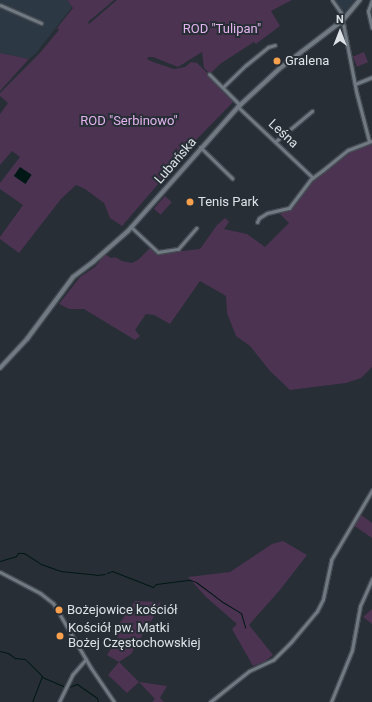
<!DOCTYPE html>
<meta charset="utf-8">
<style>
body{margin:0}
#map{position:relative;width:372px;height:702px;overflow:hidden;background:#272e36;font-family:Roboto,sans-serif}
div>[style]{position:absolute}
.built>*{inset:0;background:#2d3845}
.green>*{inset:0;background:#4b3351;transform-origin:0 0}
.water>*{inset:0;background:#001815;transform-origin:0 0}
.stream>*{height:1px;margin:-0.5px;padding:0 0.5px;transform-origin:0.5px;border-radius:0.5px;background:#001815}
.roads{filter:drop-shadow(1px 0 #454b52) drop-shadow(-1px 0 #454b52) drop-shadow(0 1px #454b52) drop-shadow(0 -1px #454b52)}
.minor>*{height:3px;margin:-1.5px;padding:0 1.5px;transform-origin:1.5px;border-radius:1.5px;background:#717a83}
.tertiary>*{height:4px;margin:-2px;padding:0 2px;transform-origin:2px;border-radius:2px;background:#717a83}
.dots>*{width:11px;height:11px;translate:-50% -50%;box-sizing:border-box;border:2px solid #272e36;border-radius:50%}
span{translate:-50% -50%;white-space:nowrap;text-align:center;line-height:1.15;-webkit-text-stroke:4px #272e36;paint-order:stroke}
.park-label{font-size:13px;color:#e3b4ee}
.poi-label{font-size:13px;color:#dde2e7}
.left{translate:0 -50%;text-align:left}
.street-label{font-size:13px;color:#dde2e7}
.north{position:absolute;left:320px;top:12px;width:40px;height:40px;-webkit-text-stroke:3px #272e36;paint-order:stroke;rotate:0deg;font-size:11px;font-weight:700;line-height:16px;text-align:center;color:#dde2e7}
.north::after{content:'';display:block;margin:auto;width:14px;height:18px;background:#dde2e7;clip-path:polygon(50% 0,100% 100%,50% 72%,0 100%)}
</style>
<div id="map">
<div class="built">
<div style="clip-path:polygon(0 0,67px 0,72px 7px,36px 53px,29px 59px,0 53px)"></div>
<div style="clip-path:polygon(334px 0,358px 0,346px 13px,341px 11px)"></div>
</div>
<div class="green">
<div style="clip-path:polygon(67px 0,114px 0,88px 22px,89px 24px,117px 0,292px 0,271px 11px,280px 26px,256px 44px,254px 42px,220px 64px,210px 74px,204px 68px,202px 52px,178px 67px,153px 57px,148px 57px,147px 59px,153px 62px,174px 69px,185px 67px,191px 62px,197px 63px,235px 100px,198px 138px,122px 226px,110px 218px,104px 203px,85px 189px,76px 185px,61px 199px,19px 253px,0 239px,0 237px,23px 205px,0 189px,0 183px,20px 157px,12px 151px,0 165px,0 114px,8px 103px,0 96px,0 93px,39px 54px,59px 30px,57px 28px,73px 8px)"></div>
<div style="left:364px;top:52px;width:11px;height:12px;rotate:68deg"></div>
<div style="clip-path:polygon(0 53px,29px 59px,0 91px)"></div>
<div style="clip-path:polygon(372px 144px,372px 367px,361px 378px,346px 383px,290px 390px,270px 371px,250px 346px,236px 336px,227px 313px,226px 296px,200px 281px,170px 324px,154px 315px,146px 314px,135px 330px,140px 336px,135px 340px,84px 309px,69px 309px,59px 304px,80px 277px,95px 267px,105px 254px,111px 258px,115px 257px,122px 261px,132px 263px,138px 260px,150px 248px,156px 254px,200px 249px,217px 225px,225px 218px,229px 222px,224px 229px,247px 234px,265px 247px,289px 223px,280px 214px,308px 185px,350px 151px)"></div>
<div style="left:165px;top:196px;width:9px;height:17px;rotate:41deg"></div>
<div style="clip-path:polygon(360px 514px,372px 523px,372px 538px,353px 525px)"></div>
<div style="clip-path:polygon(283px 541px,307px 555px,280px 590px,249px 625px,273px 655px,264px 662px,253px 666px,232px 629px,237px 624px,206px 597px,188px 577px,230px 572px,272px 544px)"></div>
<div style="clip-path:polygon(135px 601px,161px 602px,153px 618px,131px 654px,119px 662px,139px 682px,167px 686px,160px 698px,164px 702px,152px 702px,155px 699px,139px 682px,127px 693px,108px 675px,119px 662px,107px 655px,117px 639px,119px 624px)"></div>
<div style="clip-path:polygon(372px 609px,372px 624px,363px 617px)"></div>
</div>
<div class="water">
<div style="left:20px;top:167px;width:14px;height:11px;rotate:34deg"></div>
</div>
<div class="stream">
<div style="left:0;top:561px;width:17px;rotate:-17deg"></div>
<div style="left:16px;top:556px;width:4px;rotate:-56deg"></div>
<div style="left:18px;top:553px;width:6px"></div>
<div style="left:24px;top:553px;width:20px;rotate:33deg"></div>
<div style="left:41px;top:564px;width:20px;rotate:20deg"></div>
<div style="left:60px;top:571px;width:37px;rotate:6deg"></div>
<div style="left:97px;top:575px;width:8px;rotate:-7deg"></div>
<div style="left:107px;top:573px;width:5px;rotate:-22deg"></div>
<div style="left:112px;top:571px;width:44px;rotate:21.3deg"></div>
<div style="left:153px;top:587px;width:4px;rotate:-45deg"></div>
<div style="left:156px;top:584px;width:34px;rotate:-7deg"></div>
<div style="left:190px;top:580px;width:6px;rotate:18deg"></div>
<div style="left:196px;top:582px;width:31px;rotate:37deg"></div>
<div style="left:221px;top:601px;width:23px;rotate:31deg"></div>
<div style="left:241px;top:613px;width:15px;rotate:74deg"></div>
<div style="left:0;top:651px;width:8px;rotate:14deg"></div>
<div style="left:8px;top:653px;width:9px;rotate:36deg"></div>
<div style="left:15px;top:658px;width:10px;rotate:6deg"></div>
<div style="left:25px;top:659px;width:24px;rotate:45deg"></div>
<div style="left:42px;top:676px;width:28px;rotate:111deg"></div>
<div style="left:42px;top:677px;width:23px;rotate:23deg"></div>
<div style="left:69px;top:687px;width:9px;rotate:-21deg"></div>
<div style="left:77px;top:684px;width:24px;rotate:35deg"></div>
<div style="left:97px;top:698px;width:4px;rotate:76deg"></div>
</div>
<div class="roads">
<div class="minor">
<div style="left:332px;top:0;width:16px;rotate:55deg"></div>
<div style="left:341px;top:13px;width:5px;rotate:79deg"></div>
<div style="left:342px;top:18px;width:74px;rotate:79.1deg"></div>
<div style="left:356px;top:91px;width:52px;rotate:75.4deg"></div>
<div style="left:372px;top:0;width:12px;rotate:110deg"></div>
<div style="left:368px;top:11px;width:17px;rotate:77deg"></div>
<div style="left:0;top:5px;width:45px;rotate:23.7deg"></div>
<div style="left:209px;top:74px;width:44px;rotate:45deg"></div>
<div style="left:355px;top:84px;width:18px;rotate:-22deg"></div>
<div style="left:223px;top:87px;width:32px;rotate:-44deg"></div>
<div style="left:246px;top:65px;width:28px;rotate:-39deg"></div>
<div style="left:268px;top:47px;width:7px;rotate:-16deg"></div>
<div style="left:238px;top:107px;width:103px;rotate:43.4deg"></div>
<div style="left:276px;top:141px;width:47px;rotate:-39.8deg"></div>
<div style="left:200px;top:147px;width:45px;rotate:44.1deg"></div>
<div style="left:257px;top:222px;width:4px;rotate:-63deg"></div>
<div style="left:259px;top:218px;width:9px;rotate:-32deg"></div>
<div style="left:267px;top:213px;width:23px;rotate:-13deg"></div>
<div style="left:289px;top:208px;width:36px;rotate:-53deg"></div>
<div style="left:311px;top:179px;width:15px;rotate:-37deg"></div>
<div style="left:323px;top:170px;width:32px;rotate:-39deg"></div>
<div style="left:348px;top:150px;width:26px;rotate:-21deg"></div>
<div style="left:131px;top:227px;width:37px;rotate:43deg"></div>
<div style="left:158px;top:252px;width:20px;rotate:-9deg"></div>
<div style="left:178px;top:249px;width:28px;rotate:-49deg"></div>
<div style="left:0;top:572px;width:45px;rotate:27.7deg"></div>
<div style="left:40px;top:593px;width:16px;rotate:38deg"></div>
<div style="left:53px;top:603px;width:75px;rotate:59.7deg"></div>
<div style="left:91px;top:668px;width:41px;rotate:55.9deg"></div>
<div style="left:59px;top:702px;width:30px;rotate:-64deg"></div>
<div style="left:72px;top:675px;width:21px;rotate:-49deg"></div>
<div style="left:210px;top:702px;width:50px;rotate:-38.5deg"></div>
<div style="left:249px;top:671px;width:26px;rotate:-25deg"></div>
<div style="left:273px;top:660px;width:25px;rotate:-45deg"></div>
<div style="left:291px;top:642px;width:40px;rotate:-50deg"></div>
<div style="left:317px;top:611px;width:13px;rotate:-63deg"></div>
<div style="left:323px;top:599px;width:40px;rotate:-78deg"></div>
<div style="left:331px;top:560px;width:81px;rotate:-59.6deg"></div>
<div style="left:331px;top:702px;width:56px;rotate:-68deg"></div>
<div style="left:352px;top:650px;width:45px;rotate:-79.7deg"></div>
<div style="left:360px;top:606px;width:30px;rotate:-66deg"></div>
</div>
<div class="tertiary">
<div style="left:0;top:368px;width:40px;rotate:-47deg"></div>
<div style="left:27px;top:339px;width:77px;rotate:-53.4deg"></div>
<div style="left:73px;top:277px;width:26px;rotate:-37deg"></div>
<div style="left:94px;top:261px;width:45px;rotate:-41.4deg"></div>
<div style="left:128px;top:231px;width:166px;rotate:-48.4deg"></div>
<div style="left:238px;top:107px;width:56px;rotate:-42.8deg"></div>
<div style="left:279px;top:69px;width:81px;rotate:-37.4deg"></div>
<div style="left:343px;top:20px;width:26px;rotate:-50deg"></div>
</div>
</div>
<div class="dots">
<div style="left:277px;top:61px;background:#f9a04c"></div>
<div style="left:190px;top:202px;background:#f9a04c"></div>
<div style="left:59px;top:610px;background:#f9a04c"></div>
<div style="left:60px;top:636px;background:#f9a04c"></div>
</div>
<div class="park-label">
<span style="left:222px;top:29px">ROD "Tulipan"</span>
<span style="left:129px;top:121px">ROD "Serbinowo"</span>
</div>
<div class="poi-label">
<span class="left" style="left:285px;top:61px">Gralena</span>
<span class="left" style="left:198px;top:202px">Tenis Park</span>
<span class="left" style="left:67px;top:610px">Bożejowice kościół</span>
<span class="left" style="left:68px;top:636px">Kościół pw. Matki<br>Bożej Częstochowskiej</span>
</div>
<div class="street-label">
<span style="left:283px;top:134px;rotate:43deg">Leśna</span>
<span style="left:176px;top:161px;rotate:-49deg">Lubańska</span>
</div>
<div class="north">N</div>
</div>
